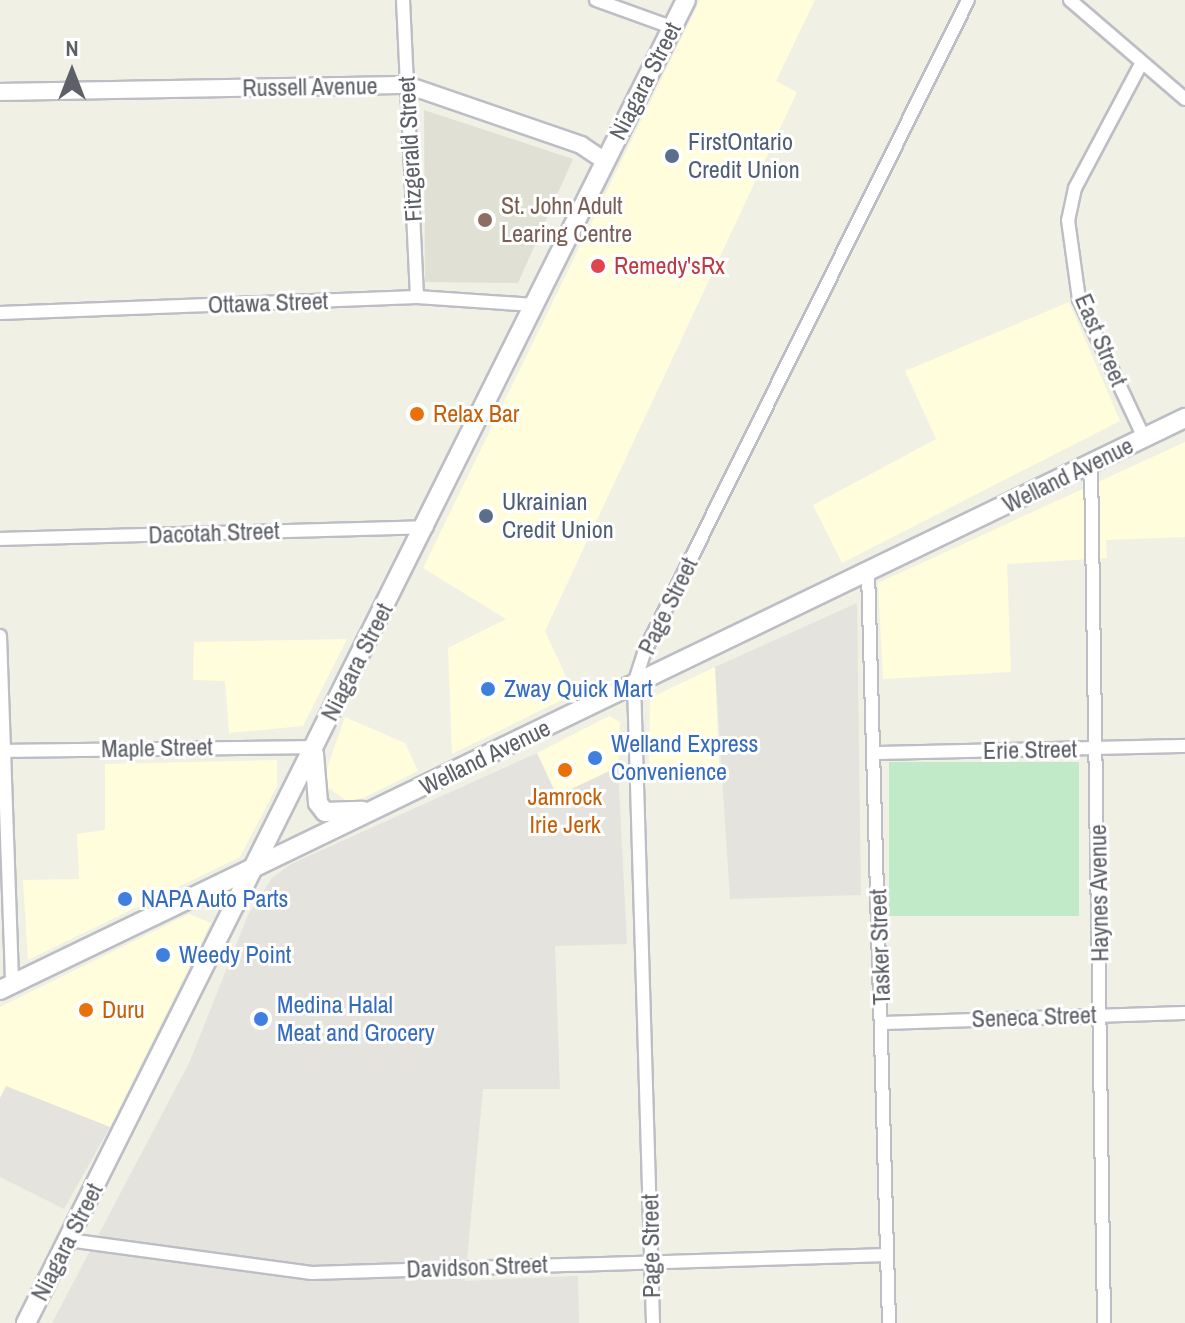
<!DOCTYPE html>
<style>
body{margin:0}
#map{position:relative;width:1185px;height:1323px;overflow:hidden;background:#f1f0e5;font-family:"Archivo Narrow",sans-serif}
div>[style]{position:absolute}
.commercial>*{inset:0;background:#fffddc}
.industrial>*{inset:0;background:#e4e3dd}
.education>*{inset:0;background:#e1e0d4}
.green>*{inset:0;background:#c0eac8;transform-origin:0 0}
.roads{filter:drop-shadow(2px 0 #bdbec5) drop-shadow(-2px 0 #bdbec5) drop-shadow(0 2px #bdbec5) drop-shadow(0 -2px #bdbec5)}
.minor>*{height:12px;margin:-6px;padding:0 6px;transform-origin:6px;border-radius:6px;background:#fff}
.tertiary>*{height:16px;margin:-8px;padding:0 8px;transform-origin:8px;border-radius:8px;background:#fff}
.secondary>*{height:18px;margin:-9px;padding:0 9px;transform-origin:9px;border-radius:9px;background:#fff}
.dots>*{width:22px;height:22px;translate:-50% -50%;box-sizing:border-box;border:4px solid #fff;border-radius:50%}
span{translate:-50% -50%;white-space:nowrap;text-align:center;line-height:1.15;-webkit-text-stroke:6px #fff;paint-order:stroke}
.street-label{font-size:24px;color:#5d6067}
.service-label{font-size:24px;color:#4e5e75}
.left{translate:0 -50%;text-align:left}
.education-label{font-size:24px;color:#785e54}
.health-label{font-size:24px;color:#be3a42}
.food-label{font-size:24px;color:#c56008}
.shop-label{font-size:24px;color:#366cbe}
.north{position:absolute;left:32px;top:32px;width:80px;height:80px;-webkit-text-stroke:6px #fff;paint-order:stroke;rotate:0deg;font-size:22px;font-weight:700;line-height:32px;text-align:center;color:#5d6067}
.north::after{content:'';display:block;margin:auto;width:28px;height:36px;background:#5d6067;clip-path:polygon(50% 0,100% 100%,50% 72%,0 100%)}
</style>
<div id="map">
<div class="commercial">
<div style="clip-path:polygon(700px 0,815px 0,776px 81px,797px 92px,545px 631px,574px 694px,452px 754px,448px 648px,506px 619px,423px 568px)"></div>
<div style="clip-path:polygon(1069px 302px,1120px 421px,842px 563px,813px 505px,936px 439px,905px 371px)"></div>
<div style="clip-path:polygon(1185px 442px,1185px 537px,1106px 540px,1107px 558px,1007px 564px,1011px 672px,883px 679px,878px 583px)"></div>
<div style="clip-path:polygon(347px 639px,303px 726px,229px 733px,225px 681px,193px 680px,194px 642px)"></div>
<div style="clip-path:polygon(715px 667px,719px 768px,649px 770px,650px 698px)"></div>
<div style="clip-path:polygon(609px 716px,620px 722px,618px 767px,556px 796px,537px 753px)"></div>
<div style="clip-path:polygon(345px 717px,405px 743px,418px 771px,351px 804px,322px 783px)"></div>
<div style="clip-path:polygon(277px 760px,277px 786px,240px 857px,28px 960px,23px 880px,79px 879px,77px 834px,105px 830px,105px 764px)"></div>
<div style="clip-path:polygon(189px 914px,211px 923px,110px 1127px,7px 1087px,0 1098px,0 1007px)"></div>
</div>
<div class="industrial">
<div style="clip-path:polygon(857px 603px,861px 895px,730px 899px,715px 667px)"></div>
<div style="clip-path:polygon(537px 753px,557px 796px,618px 767px,627px 944px,555px 946px,560px 1089px,483px 1089px,465px 1281px,578px 1276px,579px 1323px,52px 1323px,190px 1061px,248px 915px,272px 878px,291px 864px)"></div>
<div style="clip-path:polygon(6px 1086px,110px 1127px,64px 1209px,0 1177px,0 1098px)"></div>
</div>
<div class="education">
<div style="clip-path:polygon(424px 110px,573px 159px,518px 283px,425px 282px)"></div>
</div>
<div class="green">
<div style="left:1079px;top:762px;width:154px;height:190px;rotate:90deg"></div>
</div>
<div class="roads">
<div class="minor">
<div style="left:403px;top:0;width:297px;rotate:87.3deg"></div>
<div style="left:596px;top:0;width:80px;rotate:19.8deg"></div>
<div style="left:1070px;top:0;width:152px;rotate:40.7deg"></div>
<div style="left:1141px;top:64px;width:140px;rotate:118deg"></div>
<div style="left:1075px;top:188px;width:33px;rotate:102deg"></div>
<div style="left:1068px;top:220px;width:80px;rotate:82.1deg"></div>
<div style="left:1079px;top:299px;width:153px;rotate:64.9deg"></div>
<div style="left:0;top:313px;width:417px;rotate:-2.2deg"></div>
<div style="left:417px;top:297px;width:118px;rotate:3.9deg"></div>
<div style="left:1091px;top:464px;width:859px;rotate:89.13deg"></div>
<div style="left:0;top:539px;width:427px;rotate:-1.6deg"></div>
<div style="left:868px;top:571px;width:752px;rotate:88.4deg"></div>
<div style="left:0;top:636px;width:349px;rotate:88deg"></div>
<div style="left:0;top:751px;width:314px;rotate:-0.7deg"></div>
<div style="left:874px;top:753px;width:311px;rotate:-1.3deg"></div>
<div style="left:883px;top:1023px;width:302px;rotate:-1.9deg"></div>
<div style="left:68px;top:1240px;width:246px;rotate:7.7deg"></div>
<div style="left:312px;top:1273px;width:575px;rotate:-1.79deg"></div>
<div style="left:653px;top:1323px;width:639px;rotate:-91.7deg"></div>
<div style="left:634px;top:684px;width:33px;rotate:-72deg"></div>
<div style="left:644px;top:653px;width:729px;rotate:-63.61deg"></div>
</div>
<div class="tertiary">
<div style="left:0;top:92px;width:407px;rotate:-1deg"></div>
<div style="left:407px;top:85px;width:184px;rotate:19deg"></div>
<div style="left:581px;top:145px;width:29px;rotate:34deg"></div>
</div>
<div class="secondary">
<div style="left:314px;top:754px;width:49px;rotate:85.3deg"></div>
<div style="left:318px;top:803px;width:11px;rotate:52deg"></div>
<div style="left:325px;top:812px;width:37px;rotate:-2deg"></div>
<div style="left:0;top:990px;width:1316px;rotate:-25.77deg"></div>
<div style="left:26px;top:1323px;width:1478px;rotate:-63.49deg"></div>
</div>
</div>
<div class="dots">
<div style="left:672px;top:156px;background:#5c6f8a"></div>
<div style="left:485px;top:220px;background:#8d6e63"></div>
<div style="left:598px;top:266px;background:#e0444e"></div>
<div style="left:417px;top:414px;background:#e8710a"></div>
<div style="left:486px;top:516px;background:#5c6f8a"></div>
<div style="left:488px;top:689px;background:#3f7fe0"></div>
<div style="left:595px;top:758px;background:#3f7fe0"></div>
<div style="left:565px;top:770px;background:#e8710a"></div>
<div style="left:125px;top:899px;background:#3f7fe0"></div>
<div style="left:163px;top:955px;background:#3f7fe0"></div>
<div style="left:86px;top:1010px;background:#e8710a"></div>
<div style="left:261px;top:1019px;background:#3f7fe0"></div>
</div>
<div class="street-label">
<span style="left:645px;top:81px;rotate:-63deg">Niagara Street</span>
<span style="left:310px;top:87px;rotate:-1deg">Russell Avenue</span>
<span style="left:410px;top:149px;rotate:-93deg">Fitzgerald Street</span>
<span style="left:268px;top:303px;rotate:-2deg">Ottawa Street</span>
<span style="left:1101px;top:340px;rotate:67deg">East Street</span>
<span style="left:1068px;top:475px;rotate:-26deg">Welland Avenue</span>
<span style="left:214px;top:533px;rotate:-2deg">Dacotah Street</span>
<span style="left:668px;top:606px;rotate:-64deg">Page Street</span>
<span style="left:357px;top:662px;rotate:-63deg">Niagara Street</span>
<span style="left:157px;top:748px;rotate:-1deg">Maple Street</span>
<span style="left:1030px;top:750px;rotate:-1deg">Erie Street</span>
<span style="left:485px;top:757px;rotate:-26deg">Welland Avenue</span>
<span style="left:1099px;top:893px;rotate:-91deg">Haynes Avenue</span>
<span style="left:880px;top:947px;rotate:-92deg">Tasker Street</span>
<span style="left:1034px;top:1017px;rotate:-2deg">Seneca Street</span>
<span style="left:67px;top:1242px;rotate:-63deg">Niagara Street</span>
<span style="left:651px;top:1246px;rotate:-91deg">Page Street</span>
<span style="left:477px;top:1267px;rotate:-2deg">Davidson Street</span>
</div>
<div class="service-label">
<span class="left" style="left:688px;top:156px">FirstOntario<br>Credit Union</span>
<span class="left" style="left:502px;top:516px">Ukrainian<br>Credit Union</span>
</div>
<div class="education-label">
<span class="left" style="left:501px;top:220px">St. John Adult<br>Learing Centre</span>
</div>
<div class="health-label">
<span class="left" style="left:614px;top:266px">Remedy'sRx</span>
</div>
<div class="food-label">
<span class="left" style="left:433px;top:414px">Relax Bar</span>
<span style="left:565px;top:811px">Jamrock<br>Irie Jerk</span>
<span class="left" style="left:102px;top:1010px">Duru</span>
</div>
<div class="shop-label">
<span class="left" style="left:504px;top:689px">Zway Quick Mart</span>
<span class="left" style="left:611px;top:758px">Welland Express<br>Convenience</span>
<span class="left" style="left:141px;top:899px">NAPA Auto Parts</span>
<span class="left" style="left:179px;top:955px">Weedy Point</span>
<span class="left" style="left:277px;top:1019px">Medina Halal<br>Meat and Grocery</span>
</div>
<div class="north">N</div>
</div>
